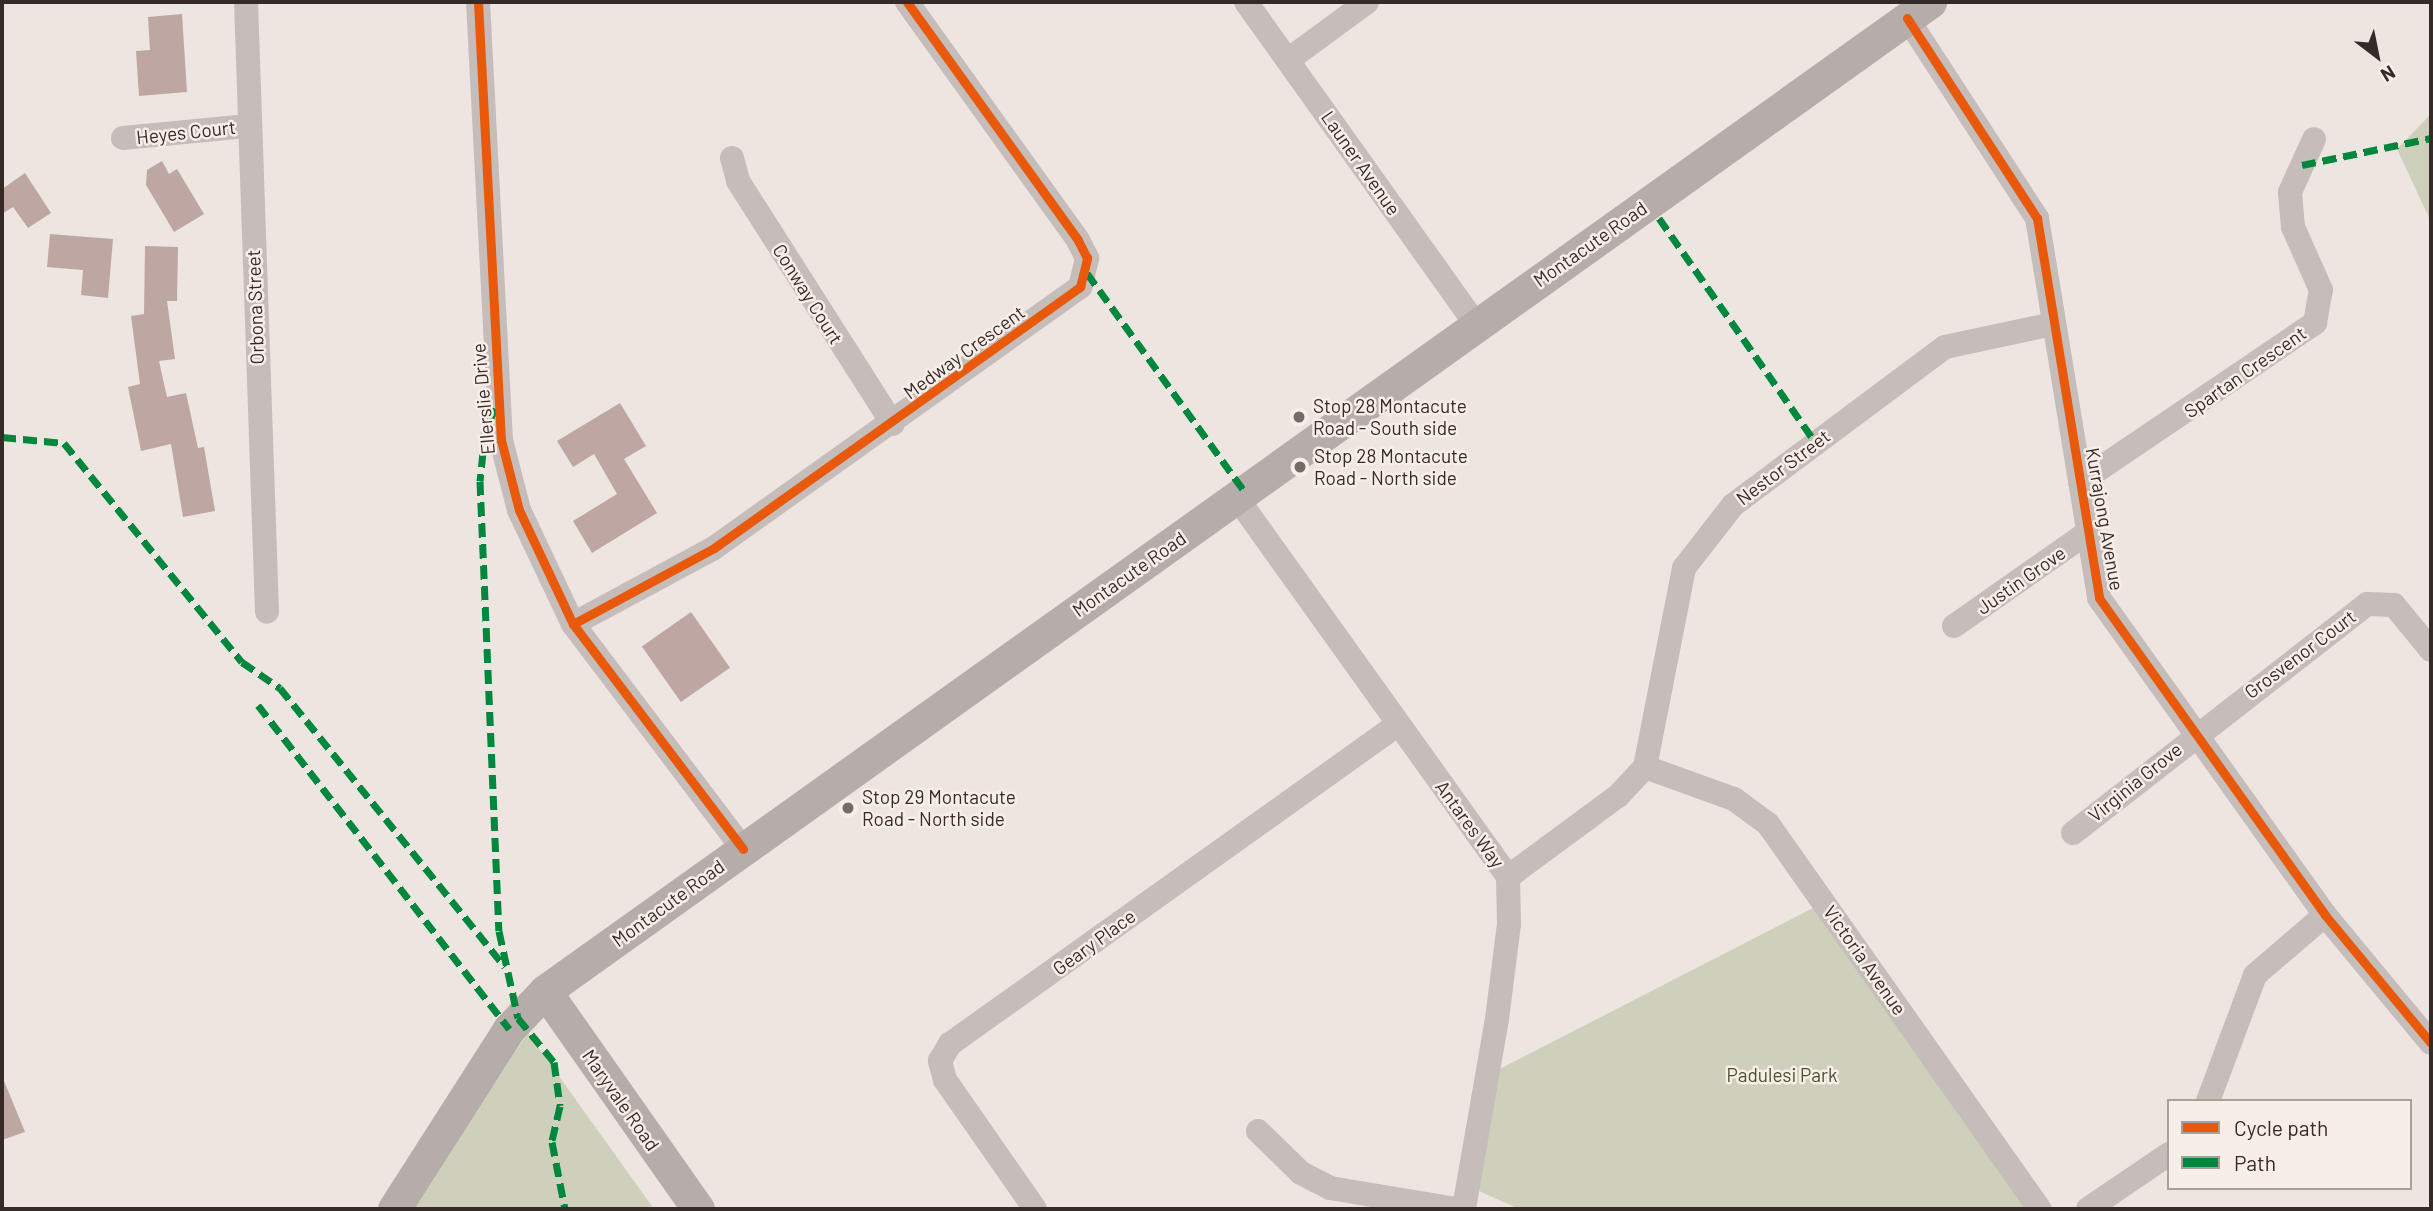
<!DOCTYPE html>
<style>
body{margin:0}
#map{position:relative;width:2433px;height:1211px;overflow:hidden;background:#ece5e0;font-family:Barlow,sans-serif}
div>[style]{position:absolute}
.green>*{inset:0;background:#cfd0bb}
.building>*{inset:0;background:#bea7a3;transform-origin:0 0}
.minor>*{height:24px;margin:-12px;padding:0 12px;transform-origin:12px;border-radius:12px;background:#c4bdb9}
.secondary>*{height:33px;margin:-16.5px;padding:0 16.5px;transform-origin:16.5px;border-radius:16.5px;background:#b5adaa}
.quiet>*{height:7px;margin-top:-3.5px;transform-origin:0;background:repeating-linear-gradient(90deg,#00873e 0 14px,transparent 0 21px)}
.cycleway>*{height:9px;margin:-4.5px;padding:0 4.5px;transform-origin:4.5px;border-radius:4.5px;background:#e8590c}
.dots>*{width:19px;height:19px;translate:-50% -50%;box-sizing:border-box;border:4px solid #f8eee8;border-radius:50%}
span{translate:-50% -50%;white-space:nowrap;text-align:center;line-height:1.15;-webkit-text-stroke:5px #f8eee8;paint-order:stroke}
.street-label{font-size:19px;color:#352a28}
.poi-label{font-size:19px;color:#352a28}
.left{translate:0 -50%;text-align:left}
.park-label{font-size:19px;color:#4a522d}
.frame{position:absolute;inset:0;border:4px solid #352a28;pointer-events:none}
.legend{position:absolute;left:2167px;top:1099px;width:245px;height:91px;box-sizing:border-box;background:#f8eee8;border:2px solid #aaa09b;margin:0;padding:9px 12px;list-style:none;font-size:21px;color:#352a28}
.legend li{display:flex;align-items:center;gap:14px;height:35px}
.legend b{width:35px;border:2px solid #aaa09b}
.north{position:absolute;left:2342px;top:21px;width:70px;height:70px;-webkit-text-stroke:5px #f8eee8;paint-order:stroke;rotate:148deg;font-size:19px;font-weight:700;line-height:28px;text-align:center;color:#352a28}
.north::after{content:'';display:block;margin:auto;width:24px;height:32px;background:#352a28;clip-path:polygon(50% 0,100% 100%,50% 72%,0 100%)}
</style>
<div id="map">
<div class="green">
<div style="clip-path:polygon(2431px 114px,2431px 222px,2397px 149px)"></div>
<div style="clip-path:polygon(1825px 902px,2040px 1209px,1519px 1209px,1468px 1186px,1486px 1076px)"></div>
<div style="clip-path:polygon(528px 1033px,654px 1209px,412px 1209px)"></div>
</div>
<div class="building">
<div style="clip-path:polygon(182px 14px,187px 92px,139px 96px,136px 51px,150px 50px,148px 17px)"></div>
<div style="clip-path:polygon(162px 161px,169px 174px,177px 169px,204px 214px,174px 232px,146px 185px,147px 170px)"></div>
<div style="clip-path:polygon(25px 173px,51px 213px,28px 228px,13px 207px,2px 214px,2px 189px)"></div>
<div style="clip-path:polygon(50px 234px,113px 239px,108px 298px,81px 295px,83px 270px,47px 267px)"></div>
<div style="clip-path:polygon(145px 246px,178px 247px,177px 301px,167px 301px,175px 359px,159px 361px,167px 397px,186px 393px,198px 448px,204px 447px,215px 511px,183px 517px,171px 444px,141px 451px,128px 387px,140px 384px,131px 316px,144px 314px)"></div>
<div style="clip-path:polygon(620px 403px,646px 446px,624px 459px,657px 513px,592px 553px,573px 521px,617px 494px,594px 454px,573px 467px,557px 441px)"></div>
<div style="left:691px;top:612px;width:68px;height:60px;rotate:55deg"></div>
<div style="clip-path:polygon(2px 1076px,25px 1132px,2px 1140px)"></div>
</div>
<div class="minor">
<div style="left:246px;top:2px;width:610px;rotate:88.03deg"></div>
<div style="left:478px;top:2px;width:439px;rotate:87deg"></div>
<div style="left:501px;top:440px;width:72px;rotate:75.6deg"></div>
<div style="left:519px;top:510px;width:126px;rotate:64.7deg"></div>
<div style="left:573px;top:624px;width:282px;rotate:52.9deg"></div>
<div style="left:1246px;top:2px;width:397px;rotate:54.5deg"></div>
<div style="left:1907px;top:18px;width:239px;rotate:57deg"></div>
<div style="left:2037px;top:218px;width:385px;rotate:80.7deg"></div>
<div style="left:2099px;top:598px;width:389px;rotate:54.5deg"></div>
<div style="left:2325px;top:915px;width:166px;rotate:50.4deg"></div>
<div style="left:1288px;top:60px;width:98px;rotate:-36.3deg"></div>
<div style="left:123px;top:138px;width:126px;rotate:-5.5deg"></div>
<div style="left:732px;top:158px;width:24px;rotate:75deg"></div>
<div style="left:738px;top:181px;width:288px;rotate:57.5deg"></div>
<div style="left:2080px;top:482px;width:284px;rotate:-34.1deg"></div>
<div style="left:2315px;top:323px;width:34px;rotate:-80deg"></div>
<div style="left:2321px;top:290px;width:69px;rotate:-114deg"></div>
<div style="left:2293px;top:227px;width:35px;rotate:-95deg"></div>
<div style="left:2290px;top:192px;width:58px;rotate:-65.6deg"></div>
<div style="left:1237px;top:498px;width:466px;rotate:54.4deg"></div>
<div style="left:1508px;top:877px;width:47px;rotate:88.8deg"></div>
<div style="left:1509px;top:924px;width:96px;rotate:97.2deg"></div>
<div style="left:1497px;top:1019px;width:193px;rotate:99.9deg"></div>
<div style="left:573px;top:624px;width:160px;rotate:-28.3deg"></div>
<div style="left:714px;top:548px;width:450px;rotate:-35.5deg"></div>
<div style="left:1080px;top:287px;width:30px;rotate:-76deg"></div>
<div style="left:1087px;top:258px;width:20px;rotate:-117deg"></div>
<div style="left:1078px;top:240px;width:293px;rotate:-125.7deg"></div>
<div style="left:1954px;top:626px;width:162px;rotate:-35deg"></div>
<div style="left:1645px;top:767px;width:95px;rotate:19.8deg"></div>
<div style="left:1734px;top:799px;width:42px;rotate:36.3deg"></div>
<div style="left:1768px;top:824px;width:471px;rotate:54.8deg"></div>
<div style="left:2073px;top:833px;width:373px;rotate:-37.9deg"></div>
<div style="left:2367px;top:604px;width:27px;rotate:2deg"></div>
<div style="left:2394px;top:605px;width:58px;rotate:50.6deg"></div>
<div style="left:1508px;top:877px;width:137px;rotate:-36.4deg"></div>
<div style="left:1618px;top:796px;width:40px;rotate:-47deg"></div>
<div style="left:1645px;top:767px;width:203px;rotate:-78.9deg"></div>
<div style="left:1684px;top:568px;width:80px;rotate:-52.1deg"></div>
<div style="left:1733px;top:505px;width:264px;rotate:-36.7deg"></div>
<div style="left:1945px;top:347px;width:110px;rotate:-12deg"></div>
<div style="left:2208px;top:1101px;width:134px;rotate:-69.5deg"></div>
<div style="left:2255px;top:975px;width:92px;rotate:-40.6deg"></div>
<div style="left:1258px;top:1131px;width:60px;rotate:44.3deg"></div>
<div style="left:1301px;top:1173px;width:33px;rotate:27deg"></div>
<div style="left:1330px;top:1188px;width:128px;rotate:9.5deg"></div>
<div style="left:1035px;top:1209px;width:157px;rotate:-124.9deg"></div>
<div style="left:945px;top:1080px;width:20px;rotate:-105deg"></div>
<div style="left:940px;top:1061px;width:20px;rotate:-60deg"></div>
<div style="left:950px;top:1044px;width:549px;rotate:-35.51deg"></div>
<div style="left:2088px;top:1209px;width:98px;rotate:-34.2deg"></div>
</div>
<div class="secondary">
<div style="left:545px;top:991px;width:266px;rotate:54.9deg"></div>
<div style="left:394px;top:1209px;width:214px;rotate:-57.4deg"></div>
<div style="left:509px;top:1029px;width:52px;rotate:-46.5deg"></div>
<div style="left:545px;top:991px;width:1702px;rotate:-35.53deg"></div>
</div>
<div class="quiet">
<div style="left:2302px;top:165px;width:132px;rotate:-11.8deg"></div>
<div style="left:1659px;top:218px;width:273px;rotate:55.1deg"></div>
<div style="left:1087px;top:273px;width:270px;rotate:54.2deg"></div>
<div style="left:495px;top:408px;width:26px;rotate:113deg"></div>
<div style="left:485px;top:432px;width:49px;rotate:95.8deg"></div>
<div style="left:480px;top:481px;width:450px;rotate:87.6deg"></div>
<div style="left:499px;top:931px;width:89px;rotate:77.7deg"></div>
<div style="left:518px;top:1018px;width:57px;rotate:50.7deg"></div>
<div style="left:554px;top:1062px;width:44px;rotate:82.2deg"></div>
<div style="left:560px;top:1106px;width:37px;rotate:103deg"></div>
<div style="left:552px;top:1142px;width:68px;rotate:79deg"></div>
<div style="left:2px;top:437px;width:62px;rotate:5.5deg"></div>
<div style="left:64px;top:443px;width:282px;rotate:50.9deg"></div>
<div style="left:242px;top:662px;width:46px;rotate:34.4deg"></div>
<div style="left:280px;top:688px;width:358px;rotate:51.1deg"></div>
<div style="left:258px;top:705px;width:410px;rotate:52.2deg"></div>
</div>
<div class="cycleway">
<div style="left:478px;top:2px;width:439px;rotate:87deg"></div>
<div style="left:501px;top:440px;width:72px;rotate:75.6deg"></div>
<div style="left:519px;top:510px;width:126px;rotate:64.7deg"></div>
<div style="left:573px;top:624px;width:282px;rotate:52.9deg"></div>
<div style="left:1907px;top:18px;width:239px;rotate:57deg"></div>
<div style="left:2037px;top:218px;width:385px;rotate:80.7deg"></div>
<div style="left:2099px;top:598px;width:389px;rotate:54.5deg"></div>
<div style="left:2325px;top:915px;width:166px;rotate:50.4deg"></div>
<div style="left:573px;top:624px;width:160px;rotate:-28.3deg"></div>
<div style="left:714px;top:548px;width:450px;rotate:-35.5deg"></div>
<div style="left:1080px;top:287px;width:30px;rotate:-76deg"></div>
<div style="left:1087px;top:258px;width:20px;rotate:-117deg"></div>
<div style="left:1078px;top:240px;width:293px;rotate:-125.7deg"></div>
</div>
<div class="dots">
<div style="left:1299px;top:417px;background:#756b68"></div>
<div style="left:1300px;top:467px;background:#756b68"></div>
<div style="left:848px;top:808px;background:#756b68"></div>
</div>
<div class="street-label">
<span style="left:186px;top:132px;rotate:-6deg">Heyes Court</span>
<span style="left:1361px;top:163px;rotate:55deg">Launer Avenue</span>
<span style="left:1590px;top:244px;rotate:-35deg">Montacute Road</span>
<span style="left:808px;top:294px;rotate:58deg">Conway Court</span>
<span style="left:255px;top:307px;rotate:-92deg">Orbona Street</span>
<span style="left:964px;top:352px;rotate:-36deg">Medway Crescent</span>
<span style="left:2245px;top:372px;rotate:-35deg">Spartan Crescent</span>
<span style="left:483px;top:399px;rotate:-95deg">Ellerslie Drive</span>
<span style="left:1783px;top:467px;rotate:-37deg">Nestor Street</span>
<span style="left:2105px;top:519px;rotate:80deg">Kurrajong Avenue</span>
<span style="left:1129px;top:574px;rotate:-35deg">Montacute Road</span>
<span style="left:2021px;top:580px;rotate:-35deg">Justin Grove</span>
<span style="left:2300px;top:654px;rotate:-37deg">Grosvenor Court</span>
<span style="left:2135px;top:782px;rotate:-39deg">Virginia Grove</span>
<span style="left:1470px;top:824px;rotate:54deg">Antares Way</span>
<span style="left:668px;top:903px;rotate:-36deg">Montacute Road</span>
<span style="left:1094px;top:942px;rotate:-36deg">Geary Place</span>
<span style="left:1865px;top:960px;rotate:55deg">Victoria Avenue</span>
<span style="left:621px;top:1100px;rotate:55deg">Maryvale Road</span>
</div>
<div class="poi-label">
<span class="left" style="left:1313px;top:417px">Stop 28 Montacute<br>Road - South side</span>
<span class="left" style="left:1314px;top:467px">Stop 28 Montacute<br>Road - North side</span>
<span class="left" style="left:862px;top:808px">Stop 29 Montacute<br>Road - North side</span>
</div>
<div class="park-label">
<span style="left:1782px;top:1075px">Padulesi Park</span>
</div>
<div class="frame"></div>
<ul class="legend">
<li><b style="height:9px;background:#e8590c"></b>Cycle path</li>
<li><b style="height:9px;background:#00873e"></b>Path</li>
</ul>
<div class="north">N</div>
</div>
